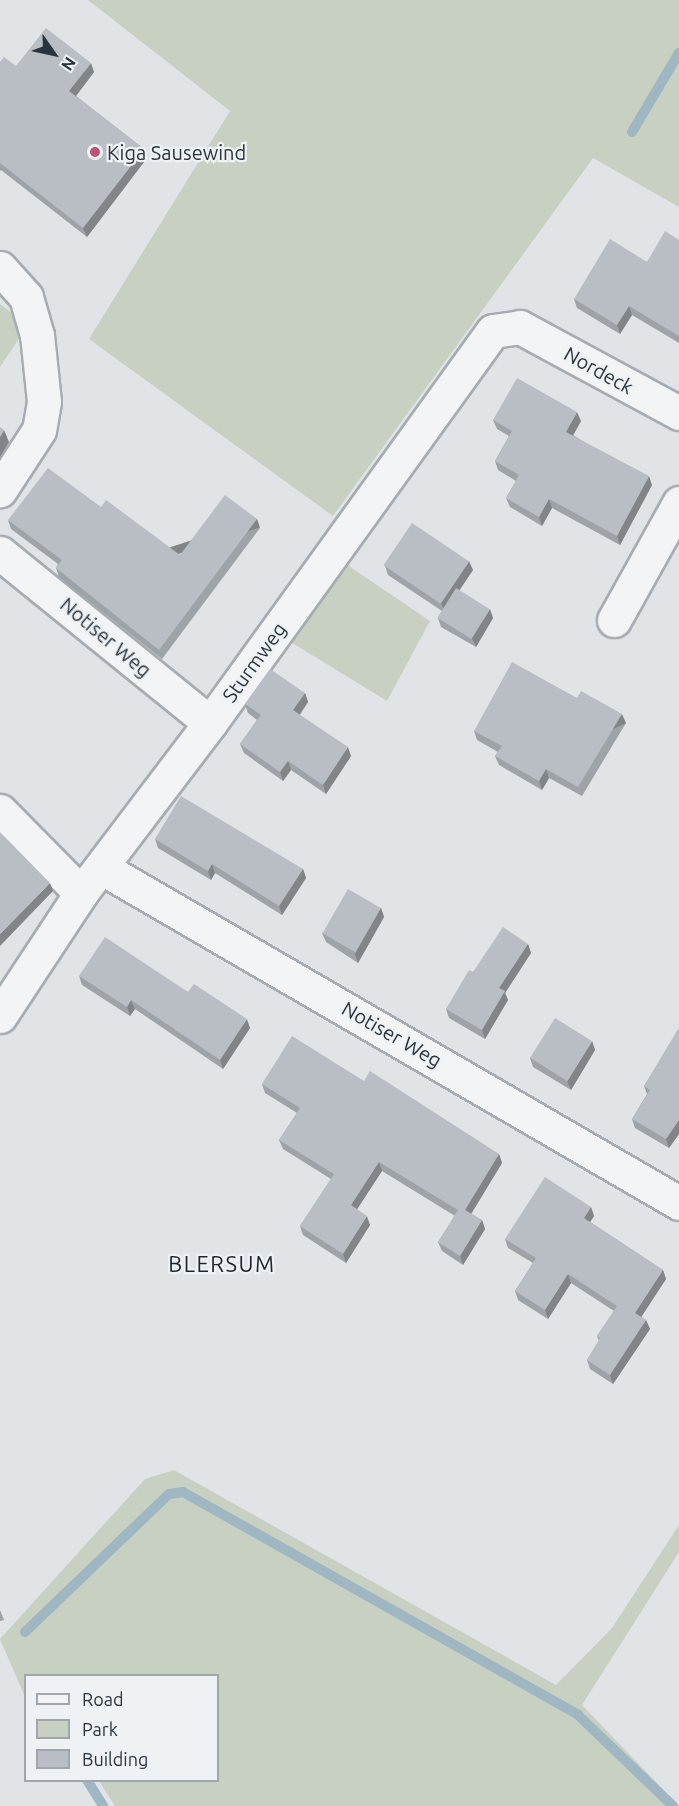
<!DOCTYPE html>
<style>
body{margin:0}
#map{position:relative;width:679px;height:1806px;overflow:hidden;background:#e0e4e7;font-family:Ubuntu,sans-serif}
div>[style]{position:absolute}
.green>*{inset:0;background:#c8d0c2}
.stream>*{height:10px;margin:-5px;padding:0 5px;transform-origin:5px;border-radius:5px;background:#9fb6c3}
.roads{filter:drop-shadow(2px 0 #a6acb1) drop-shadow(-2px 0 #a6acb1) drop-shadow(0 2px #a6acb1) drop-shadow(0 -2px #a6acb1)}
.minor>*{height:33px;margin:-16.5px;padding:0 16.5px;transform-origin:16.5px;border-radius:16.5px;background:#f2f4f6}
.wall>*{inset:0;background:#9ea3a8}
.shaded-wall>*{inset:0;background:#818588;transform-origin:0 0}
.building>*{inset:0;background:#b8bec3;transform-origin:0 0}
.dots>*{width:16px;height:16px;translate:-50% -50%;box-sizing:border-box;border:3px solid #eff2f5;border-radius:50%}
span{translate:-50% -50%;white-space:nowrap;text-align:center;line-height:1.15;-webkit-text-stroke:4.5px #eff2f5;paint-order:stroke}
.poi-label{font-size:20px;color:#2a343d}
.left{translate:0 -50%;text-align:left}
.street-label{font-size:20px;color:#2a343d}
.quarter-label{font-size:22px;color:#1c252d;letter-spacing:1.5px}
.legend{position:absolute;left:24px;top:1674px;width:195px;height:108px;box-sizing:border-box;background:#eff2f5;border:2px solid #a0a6ab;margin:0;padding:8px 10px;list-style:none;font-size:18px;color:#2a343d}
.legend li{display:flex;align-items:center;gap:12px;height:30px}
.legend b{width:30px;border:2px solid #a0a6ab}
.north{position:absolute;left:24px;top:24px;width:60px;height:60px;-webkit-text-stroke:4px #eff2f5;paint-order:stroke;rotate:124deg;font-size:16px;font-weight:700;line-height:24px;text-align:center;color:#2a343d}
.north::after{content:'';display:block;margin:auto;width:21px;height:27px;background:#2a343d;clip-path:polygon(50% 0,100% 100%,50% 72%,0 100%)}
</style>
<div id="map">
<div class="green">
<div style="clip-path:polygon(88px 0,679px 0,679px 207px,593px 158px,333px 516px,89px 339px,230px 111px)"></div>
<div style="clip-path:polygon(0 304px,21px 320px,24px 331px,0 367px)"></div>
<div style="clip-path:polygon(346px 564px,430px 621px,387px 701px,289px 641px)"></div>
<div style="clip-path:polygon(174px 1470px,556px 1685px,612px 1628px,679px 1525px,679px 1552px,582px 1705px,679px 1806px,115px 1806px,99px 1781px,218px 1780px,218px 1676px,26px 1676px,25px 1697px,0 1639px,145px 1479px)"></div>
</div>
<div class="stream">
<div style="left:632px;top:132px;width:92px;rotate:-59.3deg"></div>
<div style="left:25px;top:1632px;width:199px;rotate:-43.8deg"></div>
<div style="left:169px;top:1494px;width:14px;rotate:-8deg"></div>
<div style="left:183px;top:1492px;width:454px;rotate:29.4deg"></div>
<div style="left:578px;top:1715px;width:132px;rotate:43.8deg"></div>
<div style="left:87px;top:1780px;width:31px;rotate:58deg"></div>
</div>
<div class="roads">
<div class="minor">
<div style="left:0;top:268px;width:39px;rotate:48deg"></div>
<div style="left:26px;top:297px;width:40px;rotate:74deg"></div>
<div style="left:37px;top:335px;width:67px;rotate:84deg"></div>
<div style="left:44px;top:402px;width:28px;rotate:100deg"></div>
<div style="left:39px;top:430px;width:72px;rotate:123deg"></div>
<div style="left:0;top:553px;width:270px;rotate:39deg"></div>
<div style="left:614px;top:620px;width:134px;rotate:-60.9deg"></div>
<div style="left:0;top:811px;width:115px;rotate:45.4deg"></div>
<div style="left:102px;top:868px;width:667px;rotate:30.14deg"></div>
<div style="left:0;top:1016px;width:147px;rotate:-56.6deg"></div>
<div style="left:81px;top:893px;width:213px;rotate:-52.8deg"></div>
<div style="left:210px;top:723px;width:483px;rotate:-54.2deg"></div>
<div style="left:493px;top:331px;width:27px;rotate:-8deg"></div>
<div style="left:520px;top:327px;width:181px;rotate:28.4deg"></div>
</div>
</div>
<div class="wall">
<div style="clip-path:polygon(0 62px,16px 66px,94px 72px,76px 96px,144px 149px,147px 158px,87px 237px,1px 170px,0 171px)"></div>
<div style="clip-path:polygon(679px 240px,679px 343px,632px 315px,620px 334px,577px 308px,574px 299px,647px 262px)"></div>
<div style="clip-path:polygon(493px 420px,581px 421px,573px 435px,652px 485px,620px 545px,552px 508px,542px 526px,510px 507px,506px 498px,516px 481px,498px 470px,495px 461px,509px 436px,497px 429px)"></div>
<div style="clip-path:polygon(101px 507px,180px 555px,257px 519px,260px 528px,162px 659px,59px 577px,56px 568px,58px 564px,11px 529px,8px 520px)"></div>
<div style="clip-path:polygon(385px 566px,473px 570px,459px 590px,493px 618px,476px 647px,441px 627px,438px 618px,442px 611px,388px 575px)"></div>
<div style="clip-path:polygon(305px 693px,308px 702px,300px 715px,351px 756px,326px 794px,291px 770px,283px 781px,244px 753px,240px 744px,257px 720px,248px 713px,245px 704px)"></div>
<div style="clip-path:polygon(577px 698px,626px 723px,582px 796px,549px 778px,542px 790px,499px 765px,495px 756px,498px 752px,477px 740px,474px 731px)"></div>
<div style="clip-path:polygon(155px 839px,303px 869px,306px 878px,282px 915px,215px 873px,211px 880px,158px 848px)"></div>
<div style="clip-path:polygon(381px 908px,384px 917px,358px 963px,326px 942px,322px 933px)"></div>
<div style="clip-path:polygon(528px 944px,531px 953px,505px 993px,508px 1000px,485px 1039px,449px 1018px,446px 1009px,473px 972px)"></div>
<div style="clip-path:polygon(79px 976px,188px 992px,250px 1028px,223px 1069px,135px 1009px,130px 1016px,82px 985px)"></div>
<div style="clip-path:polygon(679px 1030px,679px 1134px,669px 1148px,635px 1128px,632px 1119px,647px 1094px,644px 1086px)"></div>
<div style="clip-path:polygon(592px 1041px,595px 1050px,571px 1090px,533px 1067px,530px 1058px)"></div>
<div style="clip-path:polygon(364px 1081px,499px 1154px,502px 1163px,471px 1214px,482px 1220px,485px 1229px,463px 1265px,442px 1251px,438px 1242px,455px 1216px,382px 1171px,357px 1209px,370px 1225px,346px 1263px,303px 1235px,300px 1226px,331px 1179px,283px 1149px,279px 1140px,297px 1113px,265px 1093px,262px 1084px)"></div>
<div style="clip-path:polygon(591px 1207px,594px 1216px,590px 1222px,663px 1270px,666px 1279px,641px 1317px,646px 1320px,650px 1329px,613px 1384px,590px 1369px,587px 1360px,599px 1341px,597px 1336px,614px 1311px,571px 1283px,548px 1319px,518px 1300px,515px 1291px,533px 1263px,508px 1248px,505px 1239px)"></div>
<div style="clip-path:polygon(0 1610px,4px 1620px,0 1621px)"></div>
</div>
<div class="shaded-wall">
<div style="clip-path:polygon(91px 63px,94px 72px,73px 100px,69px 91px)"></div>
<div style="clip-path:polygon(144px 149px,147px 158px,87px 237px,83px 228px)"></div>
<div style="clip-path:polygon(629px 306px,632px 315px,620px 334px,617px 325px)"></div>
<div style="clip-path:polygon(577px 412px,581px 421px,570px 441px,566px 432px)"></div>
<div style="clip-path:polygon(4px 430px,9px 442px,0 457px,0 437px)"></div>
<div style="clip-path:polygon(649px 476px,652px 485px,620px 545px,617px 536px)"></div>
<div style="clip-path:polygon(549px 499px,552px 508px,542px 526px,539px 517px)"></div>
<div style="left:257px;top:519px;width:9px;height:164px;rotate:72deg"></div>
<div style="clip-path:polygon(469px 561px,473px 570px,445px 612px,441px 603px)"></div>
<div style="clip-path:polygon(490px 609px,493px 618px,476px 647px,472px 638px)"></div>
<div style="clip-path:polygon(305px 693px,308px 702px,296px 719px,293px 710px)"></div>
<div style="left:622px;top:714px;width:10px;height:85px;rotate:66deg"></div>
<div style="clip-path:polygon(348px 747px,351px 756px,326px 794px,323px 785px)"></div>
<div style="clip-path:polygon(288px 761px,291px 770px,283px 781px,280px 772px)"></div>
<div style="clip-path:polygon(546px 769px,549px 778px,542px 790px,539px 781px)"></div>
<div style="clip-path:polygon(212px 864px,215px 873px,211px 880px,208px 871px)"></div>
<div style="clip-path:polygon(303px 869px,306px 878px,282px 915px,279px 906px)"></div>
<div style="clip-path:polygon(50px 883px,53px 891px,0 946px,0 934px)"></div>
<div style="clip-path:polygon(381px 908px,384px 917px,358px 963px,355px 954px)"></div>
<div style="clip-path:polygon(528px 944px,531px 953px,505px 993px,508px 1000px,485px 1039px,482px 1030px,499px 988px)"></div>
<div style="clip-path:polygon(131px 1000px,135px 1009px,130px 1016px,127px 1007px)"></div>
<div style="clip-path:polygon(247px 1019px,250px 1028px,223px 1069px,220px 1060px)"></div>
<div style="clip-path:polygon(592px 1041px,595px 1050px,571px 1090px,567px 1081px)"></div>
<div style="clip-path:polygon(679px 1120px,679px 1134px,669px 1148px,666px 1139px)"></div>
<div style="clip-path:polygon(499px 1154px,502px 1163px,468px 1219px,465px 1210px)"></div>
<div style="clip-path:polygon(379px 1162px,382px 1171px,354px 1214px,351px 1205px)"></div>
<div style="clip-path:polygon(591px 1207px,594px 1216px,587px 1227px,584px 1218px)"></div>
<div style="clip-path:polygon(367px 1216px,370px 1225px,346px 1263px,343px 1254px)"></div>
<div style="clip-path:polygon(482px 1220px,485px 1229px,463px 1265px,460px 1256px)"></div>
<div style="clip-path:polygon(663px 1270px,666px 1279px,638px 1322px,635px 1313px)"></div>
<div style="clip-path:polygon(568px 1274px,571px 1283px,548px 1319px,545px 1310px)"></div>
<div style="clip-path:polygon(646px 1320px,650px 1329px,613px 1384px,610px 1375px)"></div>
</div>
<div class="building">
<div style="clip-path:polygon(46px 28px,91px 63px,69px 91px,144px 149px,83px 228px,0 163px,0 62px,4px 57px,16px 66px)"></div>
<div style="clip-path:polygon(665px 231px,679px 240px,679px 336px,629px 306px,617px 325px,574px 299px,610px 239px,647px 262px)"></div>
<div style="clip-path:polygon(517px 378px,577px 412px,566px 432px,649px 476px,617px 536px,549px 499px,539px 517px,506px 498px,519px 475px,495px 461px,512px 431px,493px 420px)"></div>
<div style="clip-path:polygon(0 427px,4px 430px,0 437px)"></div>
<div style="clip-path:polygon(48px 468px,101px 507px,106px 500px,180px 555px,225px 495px,257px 519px,159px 650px,56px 568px,62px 560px,8px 520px)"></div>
<div style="left:412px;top:523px;width:69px;height:51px;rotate:34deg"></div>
<div style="left:456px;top:588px;width:40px;height:35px;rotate:32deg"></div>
<div style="clip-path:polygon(512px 662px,577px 698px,581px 691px,622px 714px,578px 787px,546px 769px,539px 781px,495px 756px,502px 746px,474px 731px)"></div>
<div style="clip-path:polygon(270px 669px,305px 693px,293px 710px,348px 747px,323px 785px,288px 761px,280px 772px,240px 744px,261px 715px,245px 704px)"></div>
<div style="clip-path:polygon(181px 796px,303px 869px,279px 906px,212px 864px,208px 871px,155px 839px)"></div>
<div style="clip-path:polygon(0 832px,50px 883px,0 934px)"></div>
<div style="left:348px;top:889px;width:38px;height:51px;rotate:30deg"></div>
<div style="clip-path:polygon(503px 927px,528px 944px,499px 988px,505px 991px,482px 1030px,446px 1009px,469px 970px,473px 972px)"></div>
<div style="clip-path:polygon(105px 937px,188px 992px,194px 984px,247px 1019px,220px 1060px,131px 1000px,127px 1007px,79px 976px)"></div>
<div style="left:555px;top:1018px;width:44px;height:47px;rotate:32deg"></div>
<div style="clip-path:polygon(678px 1029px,679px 1030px,679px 1120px,666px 1139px,632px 1119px,650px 1090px,644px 1086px)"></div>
<div style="clip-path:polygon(292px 1036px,364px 1081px,370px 1071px,499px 1154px,465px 1210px,482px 1220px,460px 1256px,438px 1242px,458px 1210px,379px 1162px,351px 1205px,367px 1216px,343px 1254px,300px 1226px,334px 1174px,279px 1140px,300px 1108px,262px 1084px)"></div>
<div style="clip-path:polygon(545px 1177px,591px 1207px,584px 1218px,663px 1270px,635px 1313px,646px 1320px,610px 1375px,587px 1360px,600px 1338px,597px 1336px,617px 1306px,568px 1274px,545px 1310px,515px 1291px,536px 1258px,505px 1239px)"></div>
</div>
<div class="dots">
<div style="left:95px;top:152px;background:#be5374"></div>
</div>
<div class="poi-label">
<span class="left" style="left:107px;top:152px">Kiga Sausewind</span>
</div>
<div class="street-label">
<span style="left:599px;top:370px;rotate:29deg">Nordeck</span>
<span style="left:106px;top:637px;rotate:40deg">Notiser Weg</span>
<span style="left:254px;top:662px;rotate:-54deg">Sturmweg</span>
<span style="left:392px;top:1034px;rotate:30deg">Notiser Weg</span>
</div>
<div class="quarter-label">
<span style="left:222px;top:1264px">BLERSUM</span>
</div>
<ul class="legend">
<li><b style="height:8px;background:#f2f4f6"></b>Road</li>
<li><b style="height:16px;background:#c8d0c2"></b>Park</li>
<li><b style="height:16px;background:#b8bec3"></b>Building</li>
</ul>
<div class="north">N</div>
</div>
